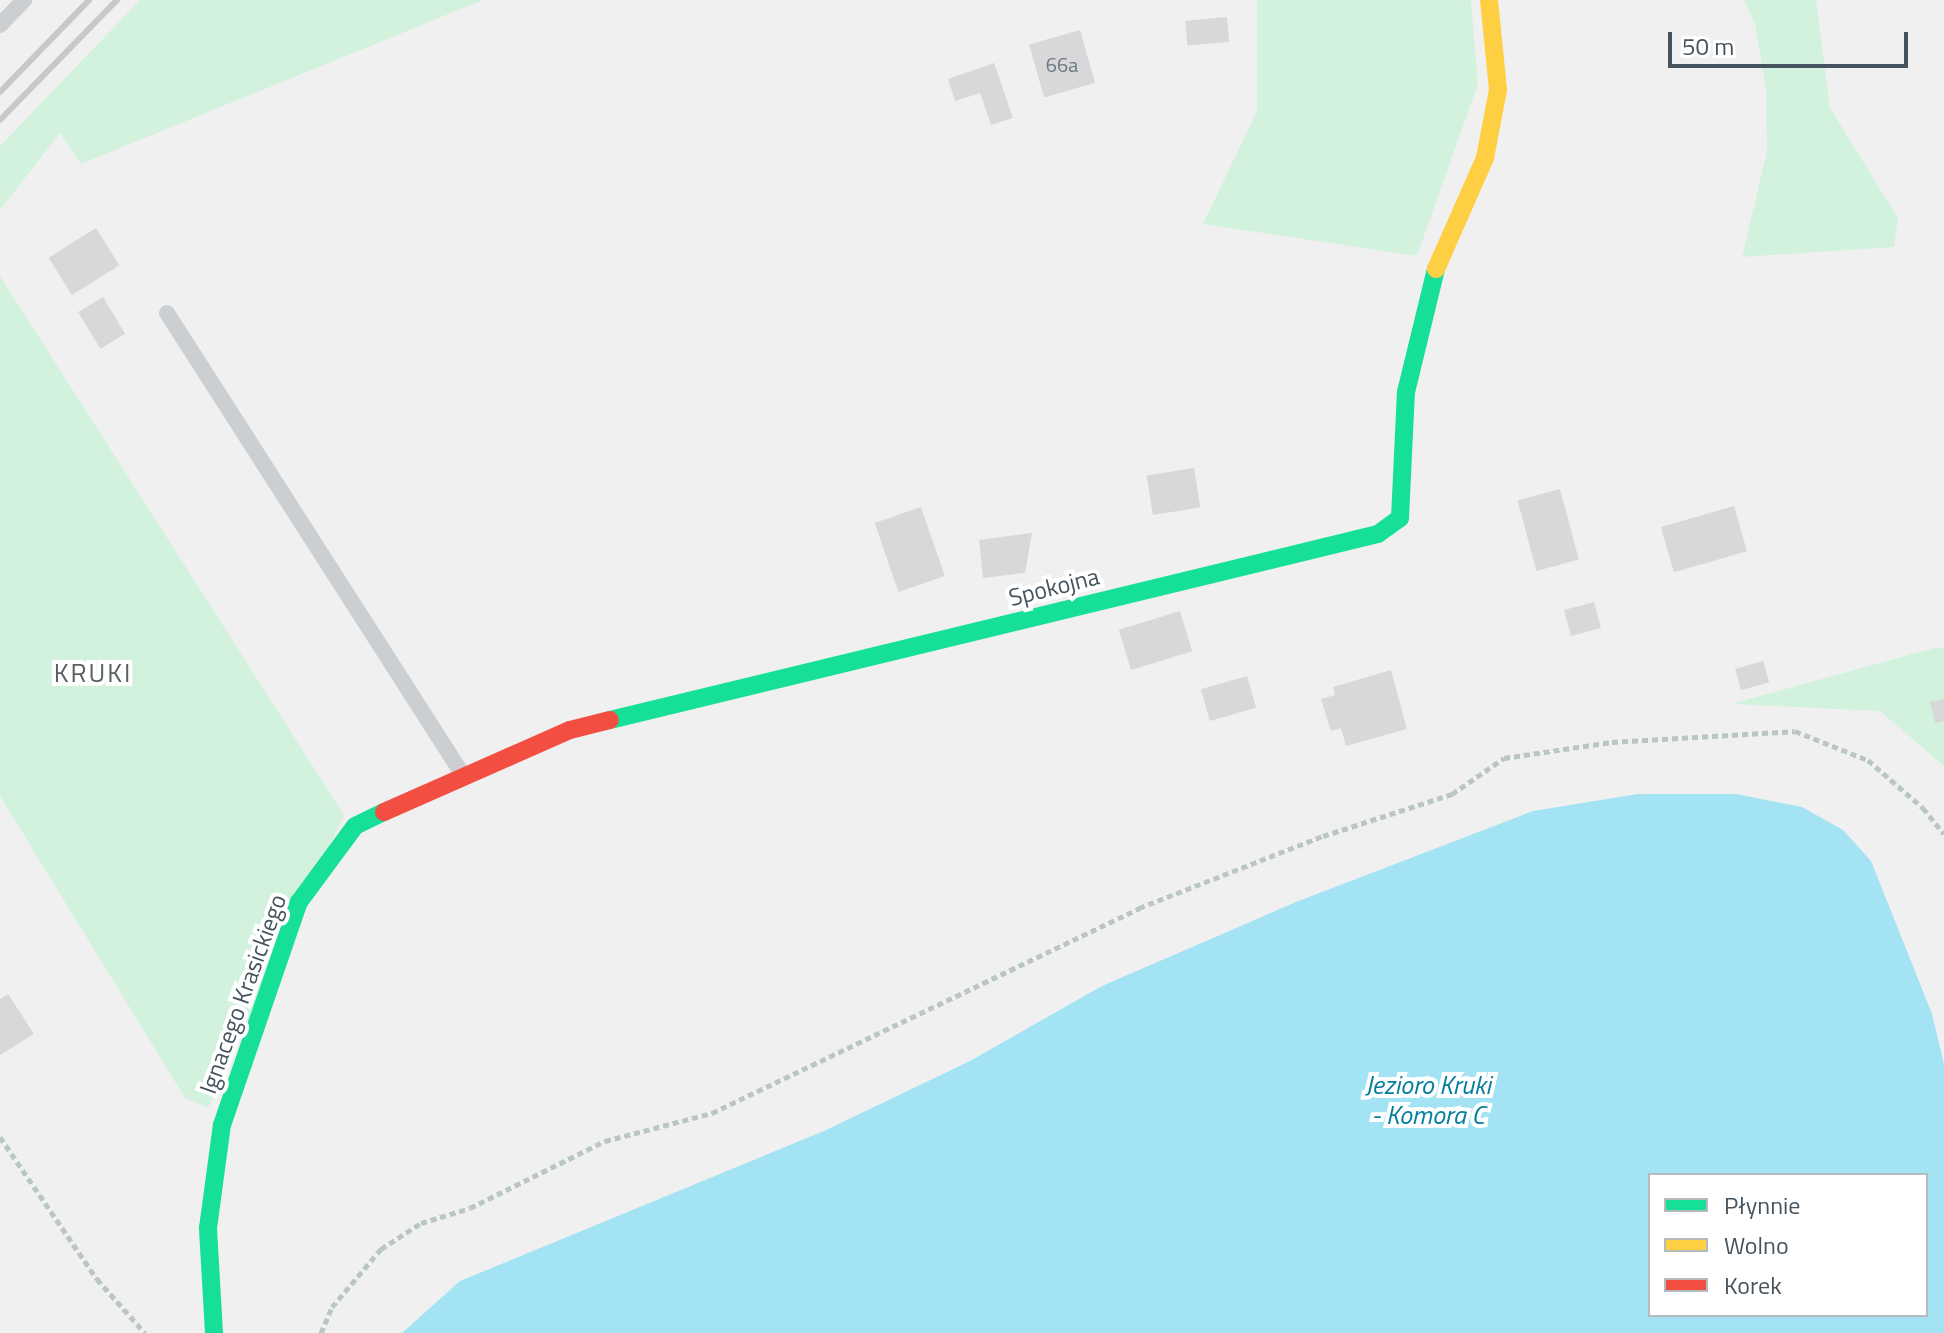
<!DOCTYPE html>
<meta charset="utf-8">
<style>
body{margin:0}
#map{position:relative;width:1944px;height:1333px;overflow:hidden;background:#f1f0f0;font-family:"Titillium Web",sans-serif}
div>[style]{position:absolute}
.green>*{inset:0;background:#d3f2de}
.water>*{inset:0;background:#a3e3f4}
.building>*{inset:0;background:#d8d8db;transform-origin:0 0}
.path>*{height:5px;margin-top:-2.5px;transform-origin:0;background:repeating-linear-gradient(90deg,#b9c6c2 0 6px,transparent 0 10px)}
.lane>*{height:16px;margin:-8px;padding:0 8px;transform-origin:8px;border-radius:8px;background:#cccfd1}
.fast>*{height:18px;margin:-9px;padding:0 9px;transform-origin:9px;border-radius:9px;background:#16e098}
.slow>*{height:18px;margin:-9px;padding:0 9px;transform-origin:9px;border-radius:9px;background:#ffcf43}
.jam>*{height:18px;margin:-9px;padding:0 9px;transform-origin:9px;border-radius:9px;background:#f24e42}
.rail>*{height:6px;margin:-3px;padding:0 3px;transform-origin:3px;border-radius:3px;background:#c6c8cb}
span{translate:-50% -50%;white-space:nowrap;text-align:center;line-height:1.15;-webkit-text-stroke:8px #fff;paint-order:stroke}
.number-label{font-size:20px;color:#6b767f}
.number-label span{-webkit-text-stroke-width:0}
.street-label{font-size:24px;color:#45535f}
.neighbourhood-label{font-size:26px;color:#5b6065;letter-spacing:2px}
.water-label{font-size:26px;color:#037e9e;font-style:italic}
.legend{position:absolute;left:1648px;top:1173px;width:280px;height:144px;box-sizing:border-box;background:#fff;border:2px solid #b5babf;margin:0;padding:10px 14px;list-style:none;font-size:24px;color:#45535f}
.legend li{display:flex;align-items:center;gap:16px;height:40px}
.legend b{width:40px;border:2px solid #b5babf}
.scale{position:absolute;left:1668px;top:32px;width:240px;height:36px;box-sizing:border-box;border:4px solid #45535f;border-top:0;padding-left:10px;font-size:24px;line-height:28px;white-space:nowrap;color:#45535f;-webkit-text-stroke:6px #fff;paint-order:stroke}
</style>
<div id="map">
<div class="green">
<div style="clip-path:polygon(140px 0,483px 0,81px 164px,60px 133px,0 210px,0 146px)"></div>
<div style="clip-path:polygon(1257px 0,1471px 0,1478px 84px,1417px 256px,1203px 224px,1257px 111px)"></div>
<div style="clip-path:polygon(1744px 0,1816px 0,1830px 108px,1898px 218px,1894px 247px,1742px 257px,1767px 151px,1766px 89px,1755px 24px)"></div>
<div style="clip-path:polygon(0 276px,344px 815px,208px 1108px,185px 1098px,0 796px)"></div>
<div style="clip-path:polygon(1934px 648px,1944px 648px,1944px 766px,1880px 711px,1731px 704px)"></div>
</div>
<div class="water">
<div style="clip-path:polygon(evenodd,1638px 794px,1736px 794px,1802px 807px,1843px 830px,1871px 861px,1932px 1014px,1944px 1064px,1944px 1333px,402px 1333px,460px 1281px,824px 1131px,970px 1061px,1102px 986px,1296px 902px,1533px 811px,1638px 794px,1650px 1175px,1926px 1175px,1926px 1315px,1650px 1315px,1650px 1175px)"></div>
</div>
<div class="building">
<div style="left:1227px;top:17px;width:25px;height:42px;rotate:85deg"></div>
<div style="left:1080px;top:30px;width:55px;height:53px;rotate:74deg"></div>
<div style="clip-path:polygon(994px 63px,1013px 118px,991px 125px,980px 93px,955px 101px,948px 79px)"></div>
<div style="left:96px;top:228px;width:44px;height:56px;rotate:58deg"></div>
<div style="left:103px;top:297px;width:43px;height:29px;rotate:59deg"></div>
<div style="left:1194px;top:468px;width:40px;height:48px;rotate:81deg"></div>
<div style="left:1560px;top:489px;width:73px;height:44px;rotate:75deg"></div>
<div style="left:1734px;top:506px;width:47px;height:76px;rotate:74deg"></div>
<div style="left:921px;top:507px;width:73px;height:49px;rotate:71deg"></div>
<div style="clip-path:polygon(1032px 533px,1025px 573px,983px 578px,979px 540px)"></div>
<div style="left:1594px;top:602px;width:27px;height:31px;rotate:75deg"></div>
<div style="left:1180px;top:611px;width:42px;height:64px;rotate:73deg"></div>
<div style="left:1763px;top:661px;width:22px;height:29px;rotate:74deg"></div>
<div style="clip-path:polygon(1391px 670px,1407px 729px,1346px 746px,1341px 728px,1331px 731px,1321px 699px,1335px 695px,1333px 687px)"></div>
<div style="left:1247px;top:676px;width:33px;height:48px;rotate:74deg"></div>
<div style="clip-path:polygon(1944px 699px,1944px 721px,1935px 723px,1930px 702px)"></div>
<div style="clip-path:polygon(8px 994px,34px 1034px,0 1055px,0 999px)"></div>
</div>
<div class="path">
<div style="left:0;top:1137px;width:172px;rotate:55.7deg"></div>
<div style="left:97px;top:1279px;width:72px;rotate:48.4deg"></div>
<div style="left:321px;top:1333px;width:28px;rotate:-67deg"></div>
<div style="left:332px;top:1307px;width:76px;rotate:-49.8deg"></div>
<div style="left:381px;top:1249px;width:48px;rotate:-33deg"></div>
<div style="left:421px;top:1223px;width:51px;rotate:-17deg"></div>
<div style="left:470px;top:1208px;width:151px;rotate:-26.4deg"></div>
<div style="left:605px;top:1141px;width:111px;rotate:-14.7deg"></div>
<div style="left:712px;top:1113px;width:474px;rotate:-25.6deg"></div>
<div style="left:1139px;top:908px;width:198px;rotate:-21.4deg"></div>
<div style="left:1323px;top:836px;width:136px;rotate:-18deg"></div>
<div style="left:1452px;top:794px;width:63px;rotate:-34.7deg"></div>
<div style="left:1504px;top:758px;width:109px;rotate:-8.4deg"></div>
<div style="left:1612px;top:742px;width:183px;rotate:-3.4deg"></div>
<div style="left:1795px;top:731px;width:79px;rotate:21.7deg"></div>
<div style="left:1868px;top:760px;width:73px;rotate:41.1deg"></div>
<div style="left:1923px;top:808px;width:33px;rotate:51deg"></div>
</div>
<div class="lane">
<div style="left:0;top:25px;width:35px;rotate:-46deg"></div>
<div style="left:167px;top:313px;width:545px;rotate:57.36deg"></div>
</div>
<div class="fast">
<div style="left:610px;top:720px;width:790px;rotate:-13.61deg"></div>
<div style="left:1378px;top:534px;width:27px;rotate:-36deg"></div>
<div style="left:1400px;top:518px;width:126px;rotate:-87.3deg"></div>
<div style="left:1406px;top:392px;width:127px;rotate:-76.3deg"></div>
<div style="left:214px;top:1333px;width:105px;rotate:-93.3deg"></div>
<div style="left:208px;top:1228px;width:104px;rotate:-82.3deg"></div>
<div style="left:222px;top:1125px;width:236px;rotate:-71deg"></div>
<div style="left:299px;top:902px;width:94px;rotate:-53.6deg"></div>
<div style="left:355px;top:826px;width:32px;rotate:-26deg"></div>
</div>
<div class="slow">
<div style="left:1436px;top:269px;width:121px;rotate:-66.2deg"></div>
<div style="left:1485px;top:158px;width:69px;rotate:-79.2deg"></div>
<div style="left:1498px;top:90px;width:90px;rotate:-95.7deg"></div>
</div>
<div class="jam">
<div style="left:384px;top:812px;width:203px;rotate:-23.8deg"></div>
<div style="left:570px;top:730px;width:41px;rotate:-14deg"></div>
</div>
<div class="rail">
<div style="left:0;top:92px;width:128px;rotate:-45.9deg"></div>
<div style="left:0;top:120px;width:168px;rotate:-45.7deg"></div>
</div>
<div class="number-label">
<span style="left:1062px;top:64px">66a</span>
</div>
<div class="street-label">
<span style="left:1054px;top:587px;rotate:-14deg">Spokojna</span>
<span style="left:243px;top:994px;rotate:-70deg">Ignacego Krasickiego</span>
</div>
<div class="neighbourhood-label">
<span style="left:93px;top:673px">KRUKI</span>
</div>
<div class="water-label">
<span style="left:1428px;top:1100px">Jezioro Kruki<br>- Komora C</span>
</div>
<ul class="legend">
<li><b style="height:10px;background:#16e098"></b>Płynnie</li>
<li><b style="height:10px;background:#ffcf43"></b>Wolno</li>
<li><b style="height:10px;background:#f24e42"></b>Korek</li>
</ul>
<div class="scale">50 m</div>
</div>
